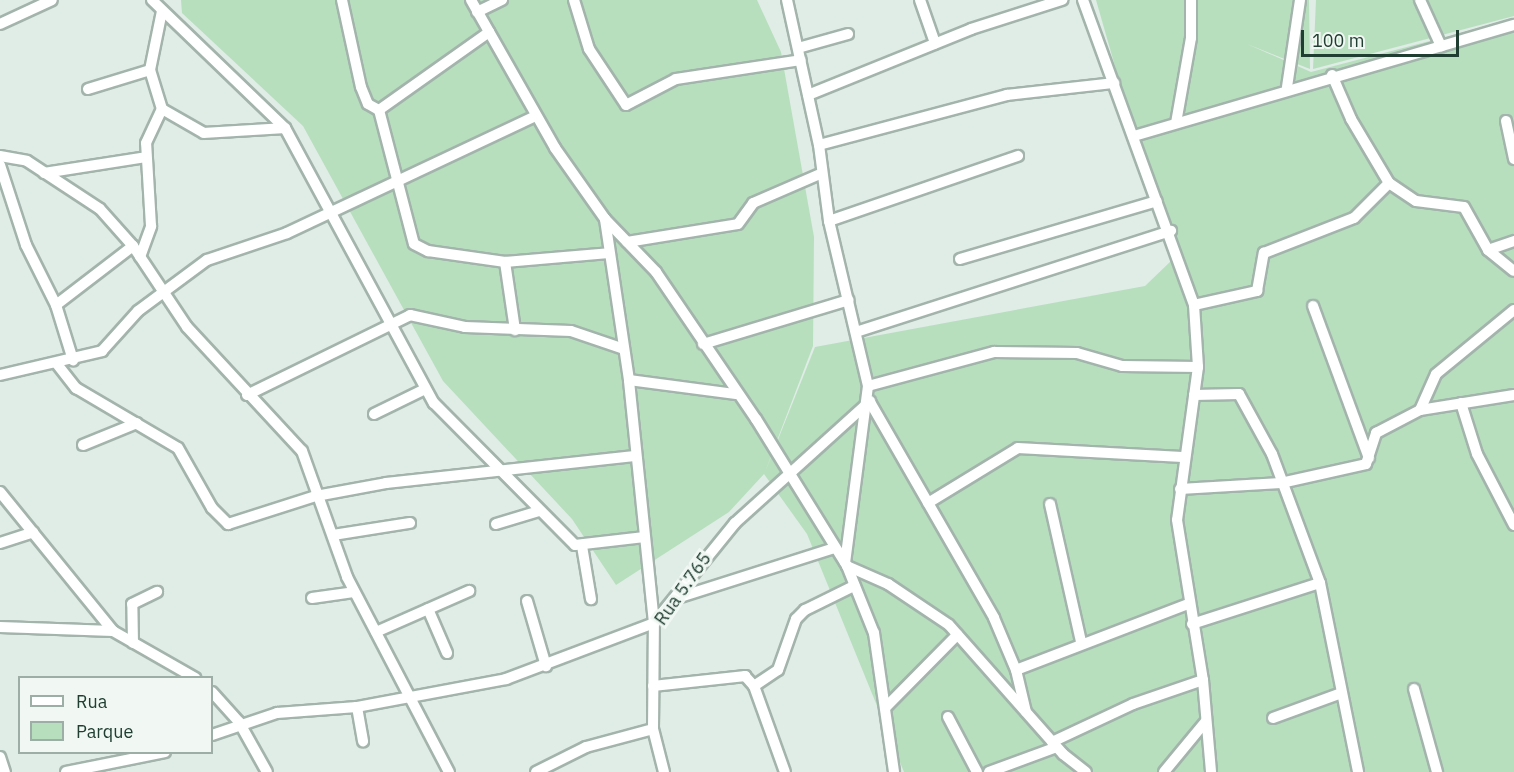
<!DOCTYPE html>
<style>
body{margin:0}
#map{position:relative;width:1514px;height:772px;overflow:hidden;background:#e0ece6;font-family:"IBM Plex Sans",sans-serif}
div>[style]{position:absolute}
.green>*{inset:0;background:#b7dfbe}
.roads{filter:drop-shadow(2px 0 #a3b4ac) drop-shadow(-2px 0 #a3b4ac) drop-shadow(0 2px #a3b4ac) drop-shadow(0 -2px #a3b4ac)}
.street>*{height:10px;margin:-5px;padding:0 5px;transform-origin:5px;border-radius:5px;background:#fff}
span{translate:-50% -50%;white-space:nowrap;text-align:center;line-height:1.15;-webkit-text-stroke:6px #f1f8f4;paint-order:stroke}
.street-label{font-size:18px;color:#203e32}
.legend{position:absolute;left:18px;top:676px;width:195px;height:78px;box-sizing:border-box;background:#f1f8f4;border:2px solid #9daea6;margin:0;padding:8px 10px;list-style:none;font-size:18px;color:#203e32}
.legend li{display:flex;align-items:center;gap:12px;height:30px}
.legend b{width:30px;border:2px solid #9daea6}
.scale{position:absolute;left:1301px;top:30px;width:158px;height:27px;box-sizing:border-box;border:3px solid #203e32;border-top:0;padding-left:8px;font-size:18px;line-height:21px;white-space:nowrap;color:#203e32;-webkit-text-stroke:4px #f1f8f4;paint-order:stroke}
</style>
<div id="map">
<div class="green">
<div style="clip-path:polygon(181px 0,757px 0,781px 52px,814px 237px,813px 346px,765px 472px,815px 347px,1145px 286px,1171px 261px,1096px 0,1309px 0,1310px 69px,1247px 44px,1311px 72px,1514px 19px,1514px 772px,904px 772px,807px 534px,764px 474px,729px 512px,616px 585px,572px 519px,443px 381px,303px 126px,182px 13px)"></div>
<div style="clip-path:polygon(1316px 0,1514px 0,1514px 16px,1313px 69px)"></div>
</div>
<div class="roads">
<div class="street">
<div style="left:152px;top:0;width:185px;rotate:43.9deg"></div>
<div style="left:285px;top:128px;width:313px;rotate:61.6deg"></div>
<div style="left:434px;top:403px;width:200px;rotate:45.2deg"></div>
<div style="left:575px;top:545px;width:70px;rotate:-6.5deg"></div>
<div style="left:342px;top:0;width:89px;rotate:77.7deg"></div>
<div style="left:361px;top:87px;width:18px;rotate:68deg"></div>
<div style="left:368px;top:104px;width:13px;rotate:29deg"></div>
<div style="left:379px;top:110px;width:138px;rotate:75.4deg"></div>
<div style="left:414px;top:244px;width:16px;rotate:27deg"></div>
<div style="left:428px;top:251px;width:78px;rotate:8.1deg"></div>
<div style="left:505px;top:262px;width:104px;rotate:-4.9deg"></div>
<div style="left:471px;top:0;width:170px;rotate:60.4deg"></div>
<div style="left:555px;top:148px;width:87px;rotate:54.8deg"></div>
<div style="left:605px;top:219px;width:74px;rotate:46.1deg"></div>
<div style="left:656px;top:272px;width:178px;rotate:55.8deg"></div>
<div style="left:756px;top:419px;width:173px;rotate:58.2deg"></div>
<div style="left:847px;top:566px;width:72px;rotate:68.1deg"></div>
<div style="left:874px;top:633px;width:140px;rotate:81.8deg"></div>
<div style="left:574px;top:0;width:51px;rotate:73deg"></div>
<div style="left:589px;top:49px;width:67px;rotate:56.5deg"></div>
<div style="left:626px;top:105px;width:56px;rotate:-27.5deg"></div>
<div style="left:676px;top:79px;width:126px;rotate:-8.6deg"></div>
<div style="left:787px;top:0;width:148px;rotate:77.6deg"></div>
<div style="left:819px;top:145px;width:77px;rotate:82.5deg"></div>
<div style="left:829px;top:221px;width:170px;rotate:76.7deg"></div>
<div style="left:868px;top:386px;width:178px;rotate:97.4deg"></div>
<div style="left:920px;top:0;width:46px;rotate:70.8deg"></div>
<div style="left:1083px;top:0;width:325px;rotate:70deg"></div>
<div style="left:1194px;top:305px;width:62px;rotate:86.3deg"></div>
<div style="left:1198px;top:367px;width:154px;rotate:97.8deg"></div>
<div style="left:1177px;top:520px;width:162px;rotate:80.8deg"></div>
<div style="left:1203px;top:680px;width:92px;rotate:85deg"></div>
<div style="left:1420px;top:0;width:51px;rotate:65.5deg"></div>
<div style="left:162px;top:11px;width:60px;rotate:101.5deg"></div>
<div style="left:150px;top:70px;width:41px;rotate:72.9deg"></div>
<div style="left:162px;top:109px;width:48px;rotate:29.7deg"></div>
<div style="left:204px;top:133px;width:81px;rotate:-3.5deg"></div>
<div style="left:477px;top:12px;width:28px;rotate:-26deg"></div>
<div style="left:0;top:24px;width:57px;rotate:-24.8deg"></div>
<div style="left:798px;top:48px;width:52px;rotate:-15.6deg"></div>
<div style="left:1332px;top:75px;width:48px;rotate:66.6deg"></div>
<div style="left:1351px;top:119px;width:74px;rotate:59.3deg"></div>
<div style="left:1389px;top:183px;width:32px;rotate:34deg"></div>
<div style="left:1416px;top:201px;width:48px;rotate:7.1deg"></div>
<div style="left:1464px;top:207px;width:49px;rotate:60.8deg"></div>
<div style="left:1488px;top:250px;width:33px;rotate:39deg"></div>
<div style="left:1287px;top:87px;width:88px;rotate:-81.5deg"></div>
<div style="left:88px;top:89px;width:65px;rotate:-17deg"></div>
<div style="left:808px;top:95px;width:176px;rotate:-22deg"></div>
<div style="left:971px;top:29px;width:96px;rotate:-17.7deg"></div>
<div style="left:379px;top:110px;width:135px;rotate:-35.3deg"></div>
<div style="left:1506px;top:121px;width:39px;rotate:78deg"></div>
<div style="left:1176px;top:123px;width:86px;rotate:-80deg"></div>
<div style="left:1191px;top:38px;width:38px;rotate:-90deg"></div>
<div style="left:1134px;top:136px;width:396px;rotate:-16.3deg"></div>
<div style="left:819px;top:145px;width:195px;rotate:-14.9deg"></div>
<div style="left:1007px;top:95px;width:108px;rotate:-6.4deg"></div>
<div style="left:0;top:156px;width:27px;rotate:10deg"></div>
<div style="left:27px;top:161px;width:87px;rotate:33.3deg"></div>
<div style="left:100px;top:209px;width:50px;rotate:48.3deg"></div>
<div style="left:133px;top:246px;width:97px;rotate:56.3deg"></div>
<div style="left:187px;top:327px;width:169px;rotate:47.2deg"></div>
<div style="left:302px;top:451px;width:134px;rotate:70.3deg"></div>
<div style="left:347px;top:577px;width:220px;rotate:62.4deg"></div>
<div style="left:0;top:165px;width:84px;rotate:72deg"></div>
<div style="left:26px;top:245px;width:67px;rotate:63.4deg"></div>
<div style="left:56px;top:305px;width:58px;rotate:72.8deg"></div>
<div style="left:44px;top:173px;width:103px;rotate:-8.9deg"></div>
<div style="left:829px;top:221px;width:200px;rotate:-19deg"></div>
<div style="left:627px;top:242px;width:112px;rotate:-9.2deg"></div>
<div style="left:738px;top:224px;width:26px;rotate:-54deg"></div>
<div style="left:753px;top:203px;width:73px;rotate:-23.4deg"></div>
<div style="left:1488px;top:250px;width:28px;rotate:-19deg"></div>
<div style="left:140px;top:257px;width:33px;rotate:-70deg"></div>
<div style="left:151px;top:226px;width:83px;rotate:-93.4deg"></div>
<div style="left:146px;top:143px;width:38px;rotate:-65deg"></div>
<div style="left:960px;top:259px;width:205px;rotate:-16.4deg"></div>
<div style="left:505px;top:262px;width:69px;rotate:81.6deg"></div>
<div style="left:56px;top:305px;width:97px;rotate:-37.5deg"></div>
<div style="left:1194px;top:305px;width:65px;rotate:-12.5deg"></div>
<div style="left:1257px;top:291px;width:39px;rotate:-80deg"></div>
<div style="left:1264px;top:253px;width:97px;rotate:-21.3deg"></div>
<div style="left:1354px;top:218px;width:49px;rotate:-45deg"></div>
<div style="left:1313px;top:306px;width:162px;rotate:69.8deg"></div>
<div style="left:856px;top:332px;width:331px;rotate:-17.8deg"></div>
<div style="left:703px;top:344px;width:152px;rotate:-16.8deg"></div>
<div style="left:57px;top:364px;width:31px;rotate:52deg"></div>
<div style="left:76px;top:388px;width:118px;rotate:30.5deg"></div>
<div style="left:178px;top:448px;width:69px;rotate:60.5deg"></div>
<div style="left:212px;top:508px;width:23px;rotate:45deg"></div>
<div style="left:228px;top:524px;width:92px;rotate:-17.7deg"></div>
<div style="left:316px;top:496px;width:71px;rotate:-10.5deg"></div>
<div style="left:386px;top:483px;width:250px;rotate:-6.2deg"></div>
<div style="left:0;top:375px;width:105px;rotate:-13.2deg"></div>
<div style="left:102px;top:351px;width:54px;rotate:-48deg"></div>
<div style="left:138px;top:311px;width:86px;rotate:-36.5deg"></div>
<div style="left:207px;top:260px;width:84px;rotate:-18.6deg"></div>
<div style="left:287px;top:233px;width:275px;rotate:-25.2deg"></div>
<div style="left:629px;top:380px;width:108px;rotate:7.5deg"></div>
<div style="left:868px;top:386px;width:131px;rotate:-15.1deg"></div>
<div style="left:994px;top:352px;width:83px;rotate:0.7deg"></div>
<div style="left:1077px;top:353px;width:47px;rotate:16.1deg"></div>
<div style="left:1122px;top:366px;width:76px;rotate:0.8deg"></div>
<div style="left:247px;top:395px;width:182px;rotate:-26.1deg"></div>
<div style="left:410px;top:315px;width:56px;rotate:12.3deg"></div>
<div style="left:465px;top:327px;width:106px;rotate:2.2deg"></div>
<div style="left:571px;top:331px;width:56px;rotate:18.8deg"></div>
<div style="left:1194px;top:395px;width:45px;rotate:-1.3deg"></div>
<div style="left:1239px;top:394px;width:68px;rotate:61.2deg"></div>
<div style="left:1272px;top:454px;width:138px;rotate:69.6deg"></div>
<div style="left:1320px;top:583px;width:193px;rotate:78.6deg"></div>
<div style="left:870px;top:402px;width:249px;rotate:60.1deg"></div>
<div style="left:994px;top:618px;width:56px;rotate:67.1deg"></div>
<div style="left:1016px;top:670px;width:43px;rotate:76.6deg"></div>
<div style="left:1461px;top:403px;width:53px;rotate:72.6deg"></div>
<div style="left:1477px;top:454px;width:80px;rotate:62.5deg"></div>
<div style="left:1420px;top:410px;width:95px;rotate:-9.1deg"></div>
<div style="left:374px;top:414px;width:57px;rotate:-26.1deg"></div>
<div style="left:83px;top:445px;width:58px;rotate:-22.2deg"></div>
<div style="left:1180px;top:489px;width:101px;rotate:-3.4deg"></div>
<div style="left:1281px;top:483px;width:87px;rotate:-12.6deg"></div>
<div style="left:1366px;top:464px;width:33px;rotate:-72deg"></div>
<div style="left:1376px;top:433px;width:50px;rotate:-27.6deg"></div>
<div style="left:1420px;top:410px;width:39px;rotate:-66deg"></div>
<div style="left:1436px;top:374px;width:101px;rotate:-39.4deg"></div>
<div style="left:0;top:492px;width:179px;rotate:50.9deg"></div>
<div style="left:113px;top:631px;width:95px;rotate:29.8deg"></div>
<div style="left:928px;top:503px;width:105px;rotate:-31.4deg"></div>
<div style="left:1018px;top:448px;width:164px;rotate:3.1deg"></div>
<div style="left:1050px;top:504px;width:141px;rotate:77.3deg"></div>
<div style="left:496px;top:524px;width:45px;rotate:-16.8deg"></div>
<div style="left:333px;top:535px;width:78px;rotate:-8.9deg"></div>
<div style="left:0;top:543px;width:35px;rotate:-18deg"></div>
<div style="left:582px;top:546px;width:54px;rotate:80.4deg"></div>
<div style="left:847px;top:566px;width:45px;rotate:23.7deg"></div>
<div style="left:888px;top:584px;width:73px;rotate:33.9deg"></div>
<div style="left:949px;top:625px;width:172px;rotate:48.5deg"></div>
<div style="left:1063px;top:754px;width:29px;rotate:38deg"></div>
<div style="left:312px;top:598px;width:42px;rotate:-8.1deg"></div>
<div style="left:677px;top:598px;width:166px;rotate:-17.6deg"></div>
<div style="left:527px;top:601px;width:68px;rotate:73.7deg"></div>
<div style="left:428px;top:609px;width:48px;rotate:66.6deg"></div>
<div style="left:1192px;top:624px;width:134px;rotate:-17.8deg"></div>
<div style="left:0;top:627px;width:113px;rotate:2deg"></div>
<div style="left:376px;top:632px;width:102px;rotate:-23.8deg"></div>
<div style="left:133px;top:643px;width:39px;rotate:-91deg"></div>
<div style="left:132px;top:604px;width:28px;rotate:-26deg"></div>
<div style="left:1016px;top:670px;width:184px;rotate:-21deg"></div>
<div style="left:653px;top:686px;width:93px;rotate:-6.2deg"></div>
<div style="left:745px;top:676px;width:13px;rotate:48deg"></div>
<div style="left:754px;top:686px;width:91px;rotate:70.2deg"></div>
<div style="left:754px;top:686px;width:29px;rotate:-34deg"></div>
<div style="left:778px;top:670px;width:54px;rotate:-70.6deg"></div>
<div style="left:796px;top:619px;width:13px;rotate:-45deg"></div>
<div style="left:805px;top:610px;width:55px;rotate:-26.1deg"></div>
<div style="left:1414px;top:689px;width:86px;rotate:74.5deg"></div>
<div style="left:212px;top:692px;width:40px;rotate:48deg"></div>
<div style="left:239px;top:722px;width:57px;rotate:60.8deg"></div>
<div style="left:357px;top:707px;width:35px;rotate:80deg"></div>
<div style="left:885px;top:708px;width:103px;rotate:-45.4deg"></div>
<div style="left:948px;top:717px;width:62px;rotate:62.2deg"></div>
<div style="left:1273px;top:718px;width:70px;rotate:-20deg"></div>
<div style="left:212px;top:735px;width:69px;rotate:-18.7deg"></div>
<div style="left:277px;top:713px;width:80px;rotate:-4.3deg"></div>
<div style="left:357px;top:707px;width:152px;rotate:-10.6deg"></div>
<div style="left:506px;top:679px;width:158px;rotate:-20.7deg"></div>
<div style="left:654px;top:623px;width:244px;rotate:-95.9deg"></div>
<div style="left:629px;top:380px;width:163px;rotate:-98.5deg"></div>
<div style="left:1052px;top:742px;width:89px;rotate:-25.1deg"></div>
<div style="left:1133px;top:704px;width:74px;rotate:-18.9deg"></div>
<div style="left:0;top:757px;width:16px;rotate:72deg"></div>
<div style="left:66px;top:772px;width:101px;rotate:-11.4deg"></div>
<div style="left:536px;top:772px;width:56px;rotate:-26.6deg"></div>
<div style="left:586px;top:747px;width:69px;rotate:-15deg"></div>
<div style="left:664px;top:772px;width:44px;rotate:-104.3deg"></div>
<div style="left:653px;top:729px;width:106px;rotate:-89.5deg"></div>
<div style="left:654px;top:623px;width:129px;rotate:-51deg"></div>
<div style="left:735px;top:523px;width:182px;rotate:-42.1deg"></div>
<div style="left:989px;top:772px;width:72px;rotate:-20.2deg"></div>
<div style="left:1164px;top:772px;width:66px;rotate:-50.5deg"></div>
</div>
</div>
<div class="street-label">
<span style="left:683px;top:589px;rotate:-55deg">Rua 5.765</span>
</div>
<ul class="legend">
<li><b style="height:8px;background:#fff"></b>Rua</li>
<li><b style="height:16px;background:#b7dfbe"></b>Parque</li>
</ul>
<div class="scale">100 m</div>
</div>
